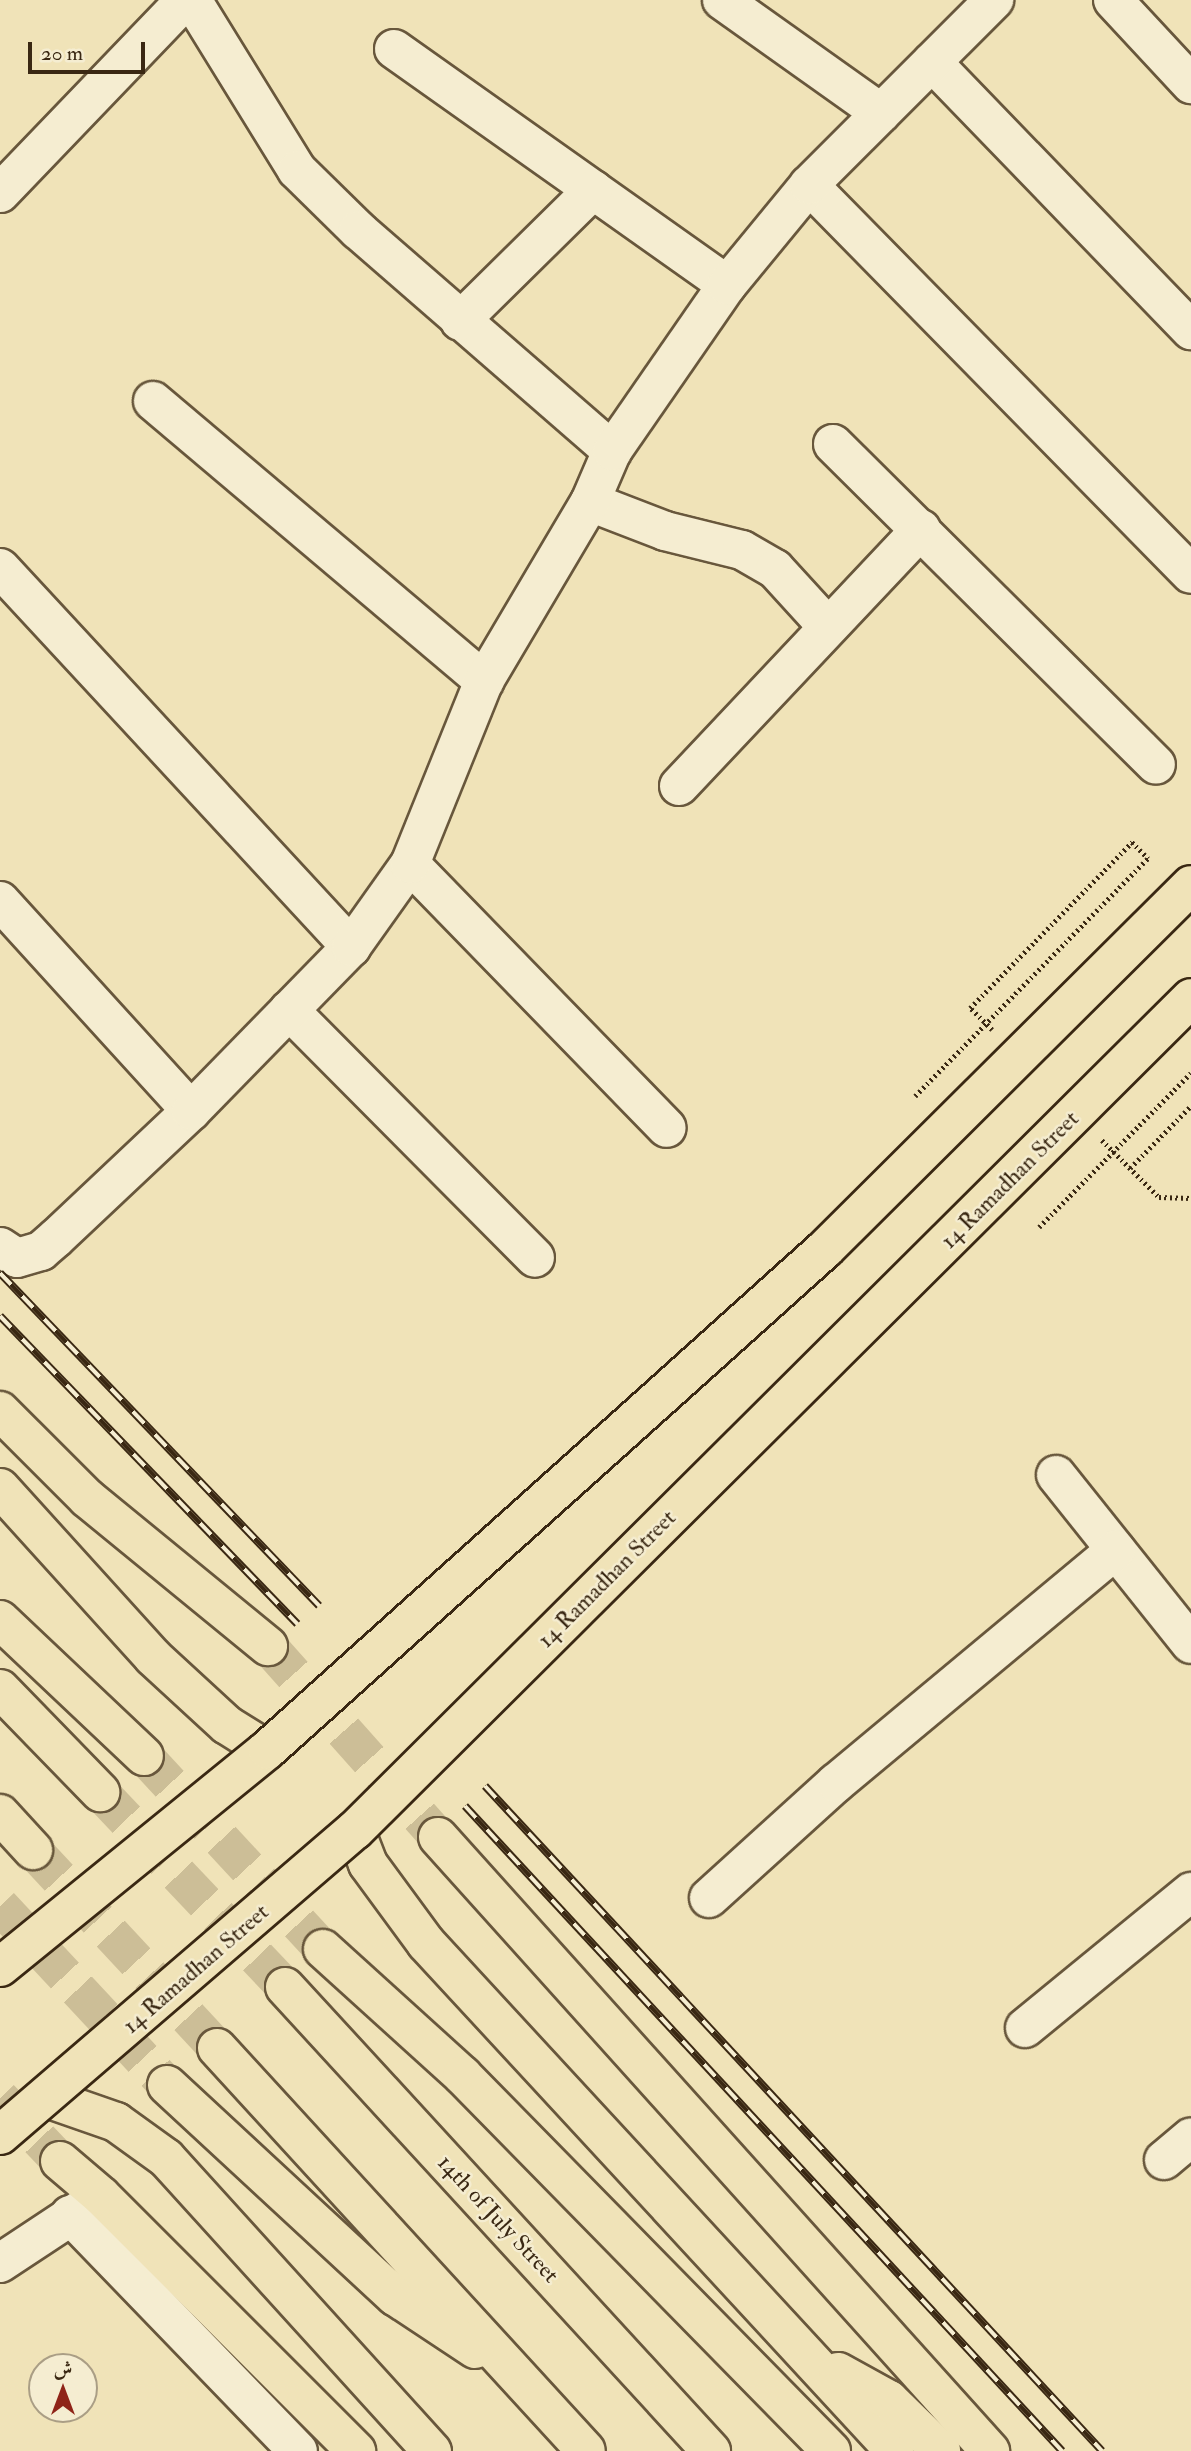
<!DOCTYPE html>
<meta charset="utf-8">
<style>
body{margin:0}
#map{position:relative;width:1191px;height:2451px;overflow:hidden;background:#f0e3b8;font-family:"IM FELL Double Pica",Amiri,serif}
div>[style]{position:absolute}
.primary-tunnel>*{height:38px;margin-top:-19px;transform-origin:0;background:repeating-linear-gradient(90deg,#ccbe97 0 38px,transparent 0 57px)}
.path>*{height:4.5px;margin-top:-2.25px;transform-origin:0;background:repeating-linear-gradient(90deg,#3a2813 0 2px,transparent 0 5.5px)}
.roads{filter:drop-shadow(2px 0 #68573c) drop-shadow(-2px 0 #68573c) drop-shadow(0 2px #68573c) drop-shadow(0 -2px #68573c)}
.street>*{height:38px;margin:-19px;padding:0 19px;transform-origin:19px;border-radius:19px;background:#f5edd1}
.primary>*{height:38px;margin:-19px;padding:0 19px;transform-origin:19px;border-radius:19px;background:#f0e3b8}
.rail>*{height:8px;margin-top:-4px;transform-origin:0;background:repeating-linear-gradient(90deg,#f5edd1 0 16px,#3a2813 0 32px);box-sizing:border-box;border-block:2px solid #3a2813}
.path-bridge>*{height:4.5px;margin-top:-2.25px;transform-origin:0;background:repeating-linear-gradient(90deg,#3a2813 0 2px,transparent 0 5.5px)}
.bridges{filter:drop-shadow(2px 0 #3a2813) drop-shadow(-2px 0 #3a2813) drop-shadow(0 2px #3a2813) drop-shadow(0 -2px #3a2813)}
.primary-bridge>*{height:38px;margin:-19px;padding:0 19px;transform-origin:19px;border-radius:19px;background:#f0e3b8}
span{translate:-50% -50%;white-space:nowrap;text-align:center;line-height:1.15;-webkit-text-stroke:5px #f5edd1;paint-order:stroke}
.street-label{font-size:23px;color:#3a2813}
.north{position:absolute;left:28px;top:2353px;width:70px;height:70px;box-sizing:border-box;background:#f5edd1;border:2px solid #aa9e85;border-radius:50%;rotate:0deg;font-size:19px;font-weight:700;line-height:28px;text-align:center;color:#3a2813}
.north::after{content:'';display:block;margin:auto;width:24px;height:32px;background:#8f2418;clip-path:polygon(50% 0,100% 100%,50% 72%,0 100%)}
.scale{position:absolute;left:28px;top:42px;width:117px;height:32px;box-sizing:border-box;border:4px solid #3a2813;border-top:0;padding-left:9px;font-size:21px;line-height:24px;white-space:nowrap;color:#3a2813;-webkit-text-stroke:5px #f5edd1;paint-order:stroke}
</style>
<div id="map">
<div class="primary-tunnel">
<div style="left:268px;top:1646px;width:256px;rotate:48.3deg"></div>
<div style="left:144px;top:1756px;width:263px;rotate:47.2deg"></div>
<div style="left:100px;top:1792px;width:269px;rotate:46.5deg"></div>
<div style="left:33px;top:1850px;width:270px;rotate:47.1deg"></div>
<div style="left:0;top:1906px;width:245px;rotate:47deg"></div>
<div style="left:0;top:2098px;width:87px;rotate:46.4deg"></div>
</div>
<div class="path">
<div style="left:992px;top:1030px;width:31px;rotate:-135deg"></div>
<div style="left:970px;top:1008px;width:232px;rotate:-45.7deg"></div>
<div style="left:1132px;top:842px;width:23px;rotate:45deg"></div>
<div style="left:1102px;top:1140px;width:81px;rotate:45deg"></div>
<div style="left:1159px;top:1197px;width:32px;rotate:2deg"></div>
<div style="left:1130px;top:1168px;width:87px;rotate:-45.5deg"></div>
</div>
<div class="roads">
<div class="street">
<div style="left:192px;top:0;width:200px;rotate:58.3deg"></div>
<div style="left:297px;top:170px;width:86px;rotate:44.5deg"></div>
<div style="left:358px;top:230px;width:337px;rotate:41deg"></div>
<div style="left:722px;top:0;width:195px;rotate:35.4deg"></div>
<div style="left:1113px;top:0;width:115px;rotate:47.1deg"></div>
<div style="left:394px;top:49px;width:408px;rotate:35.3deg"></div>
<div style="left:932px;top:62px;width:373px;rotate:46deg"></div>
<div style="left:809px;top:185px;width:545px;rotate:45.52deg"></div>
<div style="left:0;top:193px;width:267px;rotate:-46.2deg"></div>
<div style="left:460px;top:321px;width:187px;rotate:-44.6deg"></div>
<div style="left:153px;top:401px;width:434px;rotate:40.2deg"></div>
<div style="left:833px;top:444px;width:455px;rotate:44.8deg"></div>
<div style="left:590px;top:502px;width:80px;rotate:21.1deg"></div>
<div style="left:665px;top:531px;width:79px;rotate:13.9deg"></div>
<div style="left:742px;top:550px;width:38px;rotate:30deg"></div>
<div style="left:775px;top:569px;width:77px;rotate:47.6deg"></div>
<div style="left:0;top:568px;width:517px;rotate:47.2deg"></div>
<div style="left:679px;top:786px;width:353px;rotate:-46.7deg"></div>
<div style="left:410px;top:864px;width:368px;rotate:45.8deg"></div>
<div style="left:0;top:901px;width:284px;rotate:47.7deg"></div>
<div style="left:289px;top:1010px;width:349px;rotate:45.2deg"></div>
<div style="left:0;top:1247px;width:20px;rotate:33deg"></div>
<div style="left:17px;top:1258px;width:25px;rotate:-16deg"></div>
<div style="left:41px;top:1251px;width:20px;rotate:-41deg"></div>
<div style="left:56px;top:1238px;width:185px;rotate:-43.3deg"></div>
<div style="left:191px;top:1111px;width:229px;rotate:-45.7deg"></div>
<div style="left:351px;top:947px;width:102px;rotate:-54.6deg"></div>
<div style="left:410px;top:864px;width:197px;rotate:-68deg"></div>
<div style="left:484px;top:681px;width:208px;rotate:-59.4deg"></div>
<div style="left:590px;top:502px;width:56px;rotate:-66.7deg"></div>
<div style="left:612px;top:451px;width:202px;rotate:-55.3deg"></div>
<div style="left:727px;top:285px;width:129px;rotate:-50.6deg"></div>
<div style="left:809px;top:185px;width:262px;rotate:-45deg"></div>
<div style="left:1056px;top:1475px;width:216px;rotate:51.4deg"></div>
<div style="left:709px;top:1898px;width:171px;rotate:-42.2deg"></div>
<div style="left:836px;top:1783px;width:364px;rotate:-39.8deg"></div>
<div style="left:1025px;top:2028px;width:215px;rotate:-39.3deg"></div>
<div style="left:1164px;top:2160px;width:35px;rotate:-40deg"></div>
<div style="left:70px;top:2215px;width:328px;rotate:46deg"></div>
<div style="left:0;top:2263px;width:110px;rotate:-33.5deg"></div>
</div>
<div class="primary">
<div style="left:0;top:1411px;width:123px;rotate:45deg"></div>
<div style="left:87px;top:1498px;width:234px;rotate:39.3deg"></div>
<div style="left:0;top:1488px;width:228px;rotate:47.8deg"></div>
<div style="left:153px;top:1657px;width:100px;rotate:42.6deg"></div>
<div style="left:227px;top:1725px;width:47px;rotate:32deg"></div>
<div style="left:0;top:1620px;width:198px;rotate:43.4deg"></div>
<div style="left:0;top:1689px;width:144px;rotate:45.8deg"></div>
<div style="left:0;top:1814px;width:49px;rotate:47.5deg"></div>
<div style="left:355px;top:1830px;width:36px;rotate:69deg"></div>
<div style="left:368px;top:1864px;width:98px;rotate:53.7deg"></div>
<div style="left:426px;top:1943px;width:691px;rotate:47.29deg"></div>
<div style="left:438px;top:1837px;width:826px;rotate:48.04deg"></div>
<div style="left:323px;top:1949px;width:188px;rotate:42.2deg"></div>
<div style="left:462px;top:2075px;width:527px;rotate:45.54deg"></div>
<div style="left:285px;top:1987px;width:630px;rotate:47.44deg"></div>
<div style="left:217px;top:2048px;width:546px;rotate:47.52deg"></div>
<div style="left:167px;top:2085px;width:311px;rotate:42.8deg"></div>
<div style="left:395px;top:2296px;width:96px;rotate:33.5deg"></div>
<div style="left:47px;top:2098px;width:73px;rotate:19.2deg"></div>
<div style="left:116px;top:2122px;width:62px;rotate:35.8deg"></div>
<div style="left:166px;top:2158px;width:396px;rotate:47.8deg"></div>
<div style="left:60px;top:2161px;width:54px;rotate:40.5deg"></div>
<div style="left:101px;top:2196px;width:361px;rotate:45deg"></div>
<div style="left:838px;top:2372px;width:58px;rotate:28.8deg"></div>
<div style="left:889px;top:2400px;width:73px;rotate:44.4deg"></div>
</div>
</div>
<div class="rail">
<div style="left:0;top:1273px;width:461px;rotate:46.2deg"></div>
<div style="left:0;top:1316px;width:428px;rotate:46deg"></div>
<div style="left:485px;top:1786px;width:907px;rotate:47.14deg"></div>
<div style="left:465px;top:1806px;width:879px;rotate:47.21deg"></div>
</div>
<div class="path-bridge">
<div style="left:915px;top:1096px;width:333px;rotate:-45.6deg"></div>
<div style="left:1039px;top:1227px;width:216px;rotate:-45.4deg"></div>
</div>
<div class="bridges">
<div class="primary-bridge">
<div style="left:0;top:1967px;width:344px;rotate:-39.1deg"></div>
<div style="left:267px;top:1750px;width:750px;rotate:-41.92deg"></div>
<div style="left:825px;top:1249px;width:516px;rotate:-44.84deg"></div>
<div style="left:0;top:2135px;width:468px;rotate:-40.7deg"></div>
<div style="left:355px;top:1830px;width:1179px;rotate:-44.86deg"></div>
</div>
</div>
<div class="street-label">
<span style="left:1010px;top:1180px;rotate:-45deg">14 Ramadhan Street</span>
<span style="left:607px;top:1579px;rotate:-45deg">14 Ramadhan Street</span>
<span style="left:196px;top:1969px;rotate:-41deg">14 Ramadhan Street</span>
<span style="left:498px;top:2219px;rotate:47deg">14th of July Street</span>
</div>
<div class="north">ش</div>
<div class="scale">20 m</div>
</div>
